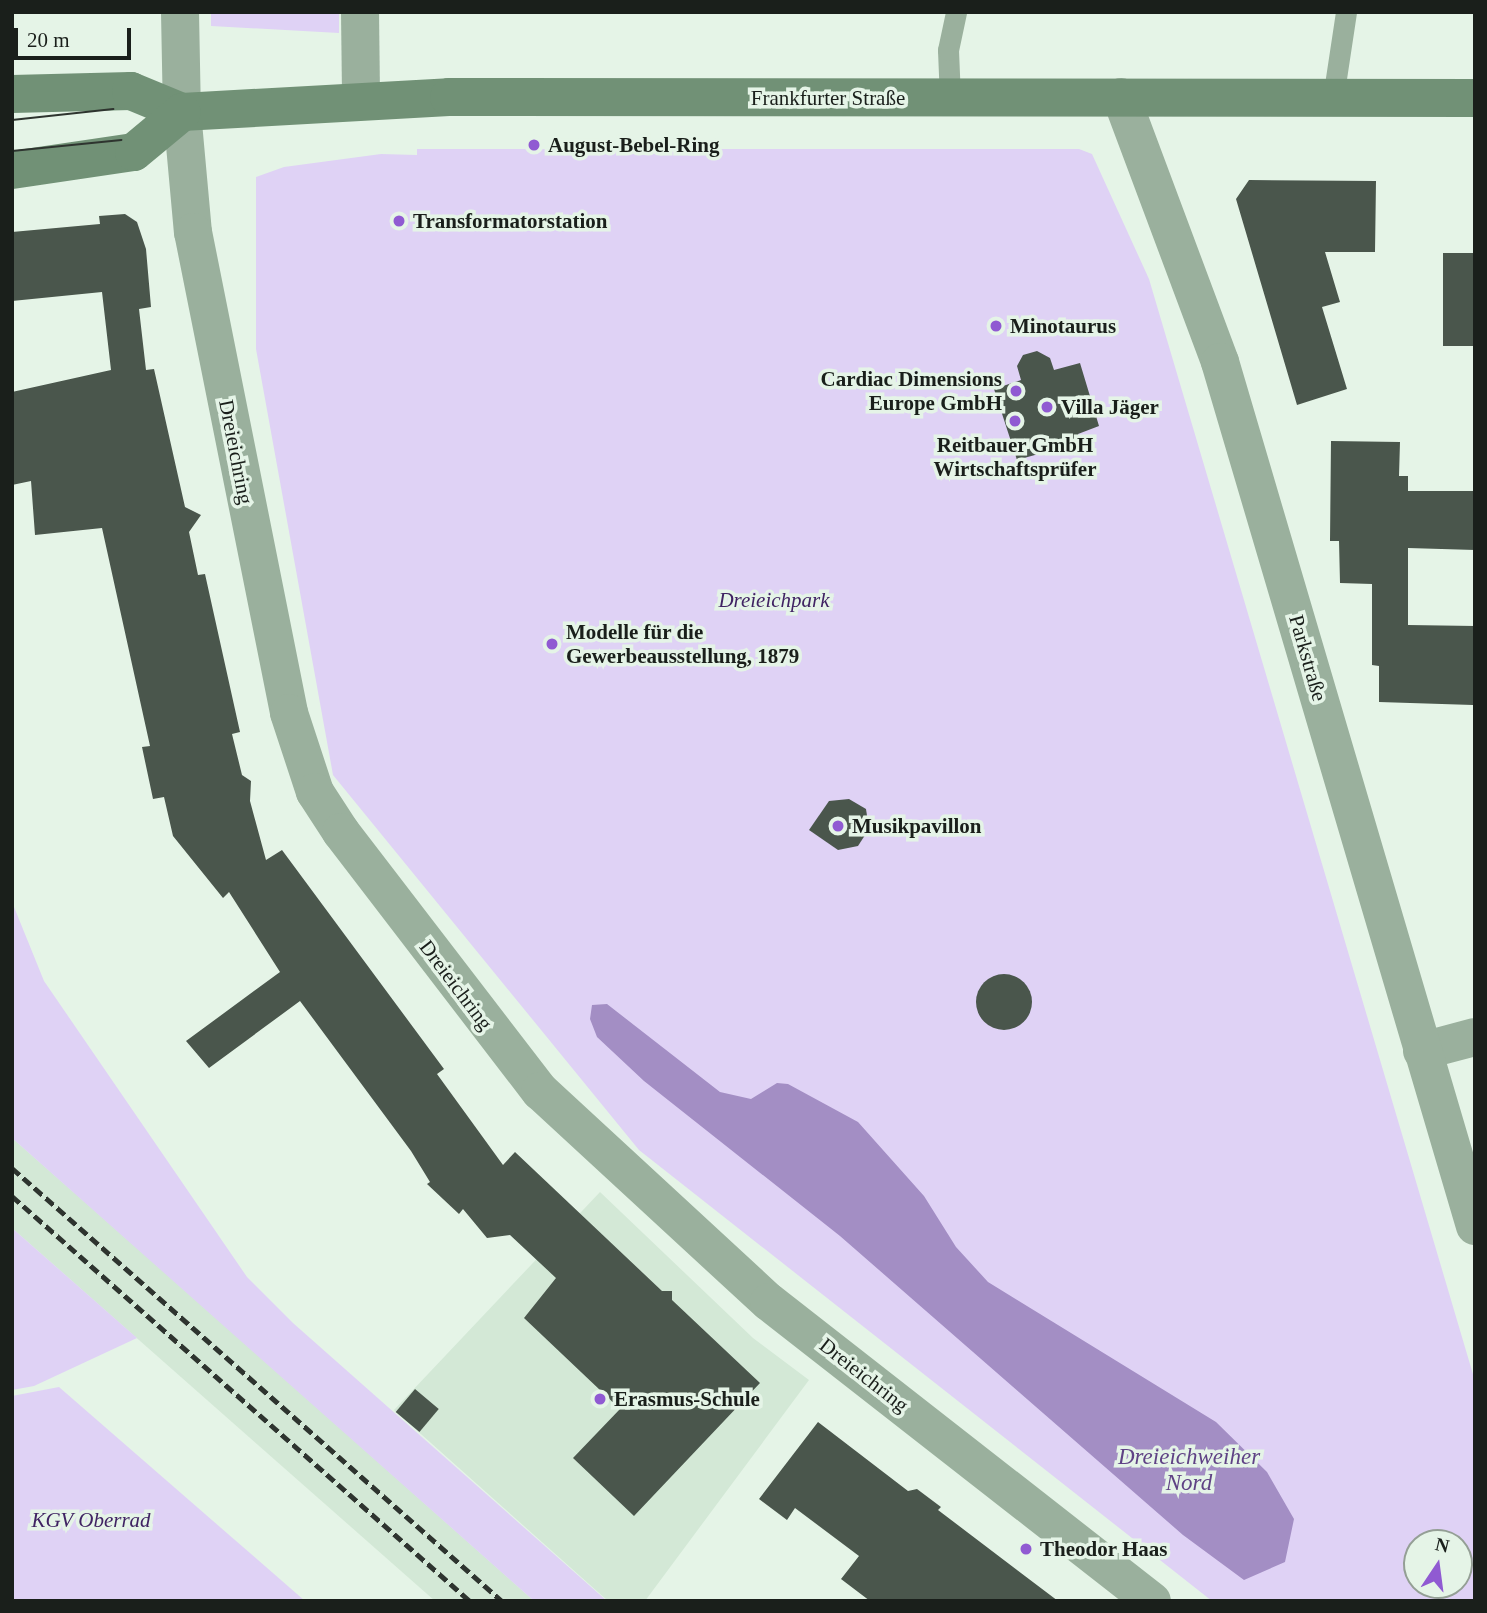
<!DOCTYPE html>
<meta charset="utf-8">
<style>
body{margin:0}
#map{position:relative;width:1487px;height:1613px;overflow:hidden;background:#e5f4e7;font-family:"Times New Roman",serif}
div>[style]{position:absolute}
.built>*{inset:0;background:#d3e8d6}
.green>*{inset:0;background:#dfd2f5}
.water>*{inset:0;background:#a38ec4}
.building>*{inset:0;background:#4a564c;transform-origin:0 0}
.round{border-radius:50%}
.service>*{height:21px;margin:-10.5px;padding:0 10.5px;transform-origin:10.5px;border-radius:10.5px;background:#9ab09d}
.minor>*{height:38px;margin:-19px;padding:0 19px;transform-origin:19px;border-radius:19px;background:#9ab09d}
.tertiary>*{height:38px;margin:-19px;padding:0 19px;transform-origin:19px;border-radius:19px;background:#9ab09d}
.secondary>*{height:38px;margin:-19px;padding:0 19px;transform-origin:19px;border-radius:19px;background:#719176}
.tram>*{height:2px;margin:-1px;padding:0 1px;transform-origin:1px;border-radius:1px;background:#2e342f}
.rail>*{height:5px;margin-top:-2.5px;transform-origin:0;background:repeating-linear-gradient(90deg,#2e342f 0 10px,transparent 0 15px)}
.dots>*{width:19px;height:19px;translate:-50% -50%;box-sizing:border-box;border:4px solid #e5f4e7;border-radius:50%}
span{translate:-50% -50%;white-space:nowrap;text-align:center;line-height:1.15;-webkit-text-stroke:7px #e5f4e7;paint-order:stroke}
.street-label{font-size:21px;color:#1a1f1b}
.poi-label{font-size:21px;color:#1a1f1b;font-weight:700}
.left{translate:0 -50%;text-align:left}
.right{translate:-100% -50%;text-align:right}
.park-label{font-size:21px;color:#402363;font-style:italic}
.water-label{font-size:23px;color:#5f4285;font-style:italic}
.frame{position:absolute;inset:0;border:14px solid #1a1f1b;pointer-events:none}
.north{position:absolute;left:1403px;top:1529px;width:70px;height:70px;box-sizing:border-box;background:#e5f4e7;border:2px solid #949f95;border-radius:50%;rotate:13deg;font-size:19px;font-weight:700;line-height:28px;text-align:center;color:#1a1f1b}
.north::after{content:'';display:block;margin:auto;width:24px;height:32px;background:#905ad2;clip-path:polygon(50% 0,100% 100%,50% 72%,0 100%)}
.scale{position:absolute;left:14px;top:28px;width:117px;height:32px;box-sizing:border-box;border:4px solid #1a1f1b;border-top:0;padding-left:9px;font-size:21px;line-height:24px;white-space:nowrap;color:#1a1f1b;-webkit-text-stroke:5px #e5f4e7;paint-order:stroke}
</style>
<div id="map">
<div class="built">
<div style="clip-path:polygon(12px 1138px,186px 1291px,534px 1601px,435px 1601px,12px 1228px)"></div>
<div style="clip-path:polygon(600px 1192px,753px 1338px,809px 1380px,645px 1601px,608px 1601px,394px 1410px)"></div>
</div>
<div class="green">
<div style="clip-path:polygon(211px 12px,339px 12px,339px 33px,211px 26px)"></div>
<div style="clip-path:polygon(evenodd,417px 149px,1079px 149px,1092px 154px,1149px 279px,1475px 1381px,1475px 1601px,1212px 1601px,639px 1150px,333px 775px,256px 349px,256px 177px,284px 167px,381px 154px,417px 155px,417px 149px,1417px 1543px,1459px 1543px,1459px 1585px,1417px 1585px,1417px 1543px)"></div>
<div style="clip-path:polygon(12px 902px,44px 981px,247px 1277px,293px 1323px,607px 1601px,534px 1601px,12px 1138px)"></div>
<div style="clip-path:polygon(12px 1228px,137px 1338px,34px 1386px,12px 1390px)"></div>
<div style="clip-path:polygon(59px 1387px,228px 1534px,305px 1601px,12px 1601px,12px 1396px)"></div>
</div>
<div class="water">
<div style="clip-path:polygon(607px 1004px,720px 1092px,751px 1099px,777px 1083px,788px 1084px,858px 1122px,924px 1196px,956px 1247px,988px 1282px,1216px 1422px,1267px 1472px,1294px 1519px,1285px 1562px,1244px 1580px,1183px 1535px,840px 1236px,644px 1081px,597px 1037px,590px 1019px,592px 1005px)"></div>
</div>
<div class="building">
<div style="clip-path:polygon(1249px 180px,1376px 181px,1375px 252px,1325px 252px,1340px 302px,1322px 307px,1347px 389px,1297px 405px,1236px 199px)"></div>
<div style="clip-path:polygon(125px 214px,137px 222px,146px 249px,151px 307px,139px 309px,146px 370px,154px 369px,185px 507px,201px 515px,189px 532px,198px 575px,205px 574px,240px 732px,232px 734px,242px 775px,251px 781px,250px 801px,266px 860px,282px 850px,444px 1069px,437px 1074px,503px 1165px,515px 1152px,662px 1291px,672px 1291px,672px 1300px,760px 1383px,634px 1516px,573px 1458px,620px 1409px,524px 1318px,556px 1278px,510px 1235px,487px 1238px,463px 1209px,459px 1214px,427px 1184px,430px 1182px,411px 1151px,300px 1001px,209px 1068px,186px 1041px,280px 972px,229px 892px,223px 898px,173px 836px,164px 797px,153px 799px,142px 747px,150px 746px,102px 528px,35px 535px,31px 481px,12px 485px,12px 392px,111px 370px,102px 292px,12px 301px,12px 232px,100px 224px,99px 216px)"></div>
<div style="left:1443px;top:253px;width:32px;height:93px"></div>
<div style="clip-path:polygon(1037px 351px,1050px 358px,1054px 370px,1080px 363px,1099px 426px,1078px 434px,1080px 440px,1067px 446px,1017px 460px,994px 389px,1021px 380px,1017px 366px,1023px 355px)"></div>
<div style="clip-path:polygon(1331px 441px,1400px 442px,1399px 476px,1408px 476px,1408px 491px,1475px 491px,1475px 550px,1408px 548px,1408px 625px,1475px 626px,1473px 705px,1379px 702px,1379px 666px,1372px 665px,1372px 584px,1340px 583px,1339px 541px,1330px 541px)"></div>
<div style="clip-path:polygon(849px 799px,866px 809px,869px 829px,858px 846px,838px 850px,809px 830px,829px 801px)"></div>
<div class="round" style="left:976px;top:974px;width:56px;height:56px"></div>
<div style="left:415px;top:1389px;width:31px;height:30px;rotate:40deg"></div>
<div style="clip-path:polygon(818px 1422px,908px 1491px,917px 1489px,941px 1507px,938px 1510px,1058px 1601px,870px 1601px,841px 1579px,859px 1556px,795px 1508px,787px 1520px,759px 1499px)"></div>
</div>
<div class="service">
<div style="left:950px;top:98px;width:48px;rotate:-92.4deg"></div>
<div style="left:948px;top:50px;width:39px;rotate:-78deg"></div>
<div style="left:1333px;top:98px;width:87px;rotate:-81.4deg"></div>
</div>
<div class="minor">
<div style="left:1422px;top:1051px;width:55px;rotate:-14.8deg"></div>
</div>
<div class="tertiary">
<div style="left:180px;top:12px;width:100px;rotate:88.9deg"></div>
<div style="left:182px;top:112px;width:121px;rotate:84.8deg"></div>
<div style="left:193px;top:232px;width:490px;rotate:78.7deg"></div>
<div style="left:289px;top:713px;width:83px;rotate:71.8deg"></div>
<div style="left:315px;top:792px;width:48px;rotate:57deg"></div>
<div style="left:341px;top:832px;width:327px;rotate:52.5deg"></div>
<div style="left:540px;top:1091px;width:311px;rotate:42.7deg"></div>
<div style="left:769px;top:1302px;width:486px;rotate:38deg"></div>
<div style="left:360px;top:12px;width:87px;rotate:89.3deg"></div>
<div style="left:1121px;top:97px;width:283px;rotate:69.5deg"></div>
<div style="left:1220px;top:362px;width:901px;rotate:73.56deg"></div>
</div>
<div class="secondary">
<div style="left:12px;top:94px;width:119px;rotate:-1.4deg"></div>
<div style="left:131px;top:91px;width:55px;rotate:22.4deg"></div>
<div style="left:182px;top:112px;width:267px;rotate:-3.2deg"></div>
<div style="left:449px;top:97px;width:1026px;rotate:0.06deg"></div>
<div style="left:12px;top:170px;width:123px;rotate:-8.4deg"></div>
<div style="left:134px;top:152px;width:62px;rotate:-39.8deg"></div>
</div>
<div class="tram">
<div style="left:12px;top:120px;width:102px;rotate:-6.2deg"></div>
<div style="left:12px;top:151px;width:110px;rotate:-5.8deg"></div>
</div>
<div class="rail">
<div style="left:12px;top:1168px;width:654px;rotate:41.47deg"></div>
<div style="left:12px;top:1196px;width:611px;rotate:41.49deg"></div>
</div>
<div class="dots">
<div style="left:534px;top:145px;background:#905ad2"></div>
<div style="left:399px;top:221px;background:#905ad2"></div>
<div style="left:996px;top:326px;background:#905ad2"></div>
<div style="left:1016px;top:391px;background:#905ad2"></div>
<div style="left:1047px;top:407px;background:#905ad2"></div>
<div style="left:1015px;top:421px;background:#905ad2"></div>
<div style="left:552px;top:644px;background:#905ad2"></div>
<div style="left:838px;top:826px;background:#905ad2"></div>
<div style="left:600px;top:1399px;background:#905ad2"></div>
<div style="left:1026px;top:1549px;background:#905ad2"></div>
</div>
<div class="street-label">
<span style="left:828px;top:98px">Frankfurter Straße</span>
<span style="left:236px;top:452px;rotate:79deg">Dreieichring</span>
<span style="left:1308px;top:658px;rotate:74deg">Parkstraße</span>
<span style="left:456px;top:985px;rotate:53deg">Dreieichring</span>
<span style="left:864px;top:1375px;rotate:38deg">Dreieichring</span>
</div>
<div class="poi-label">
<span class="left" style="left:548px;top:145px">August-Bebel-Ring</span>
<span class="left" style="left:413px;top:221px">Transformatorstation</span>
<span class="left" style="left:1010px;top:326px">Minotaurus</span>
<span class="right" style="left:1002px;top:391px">Cardiac Dimensions<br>Europe GmbH</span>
<span class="left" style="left:1061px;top:407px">Villa Jäger</span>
<span style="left:1015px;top:457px">Reitbauer GmbH<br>Wirtschaftsprüfer</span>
<span class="left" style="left:566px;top:644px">Modelle für die<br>Gewerbeausstellung, 1879</span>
<span class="left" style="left:852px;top:826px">Musikpavillon</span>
<span class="left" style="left:614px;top:1399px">Erasmus-Schule</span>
<span class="left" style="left:1040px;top:1549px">Theodor Haas</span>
</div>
<div class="park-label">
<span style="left:774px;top:600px">Dreieichpark</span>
<span style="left:91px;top:1520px">KGV Oberrad</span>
</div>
<div class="water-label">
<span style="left:1189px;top:1470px">Dreieichweiher<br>Nord</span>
</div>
<div class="frame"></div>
<div class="north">N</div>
<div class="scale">20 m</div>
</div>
